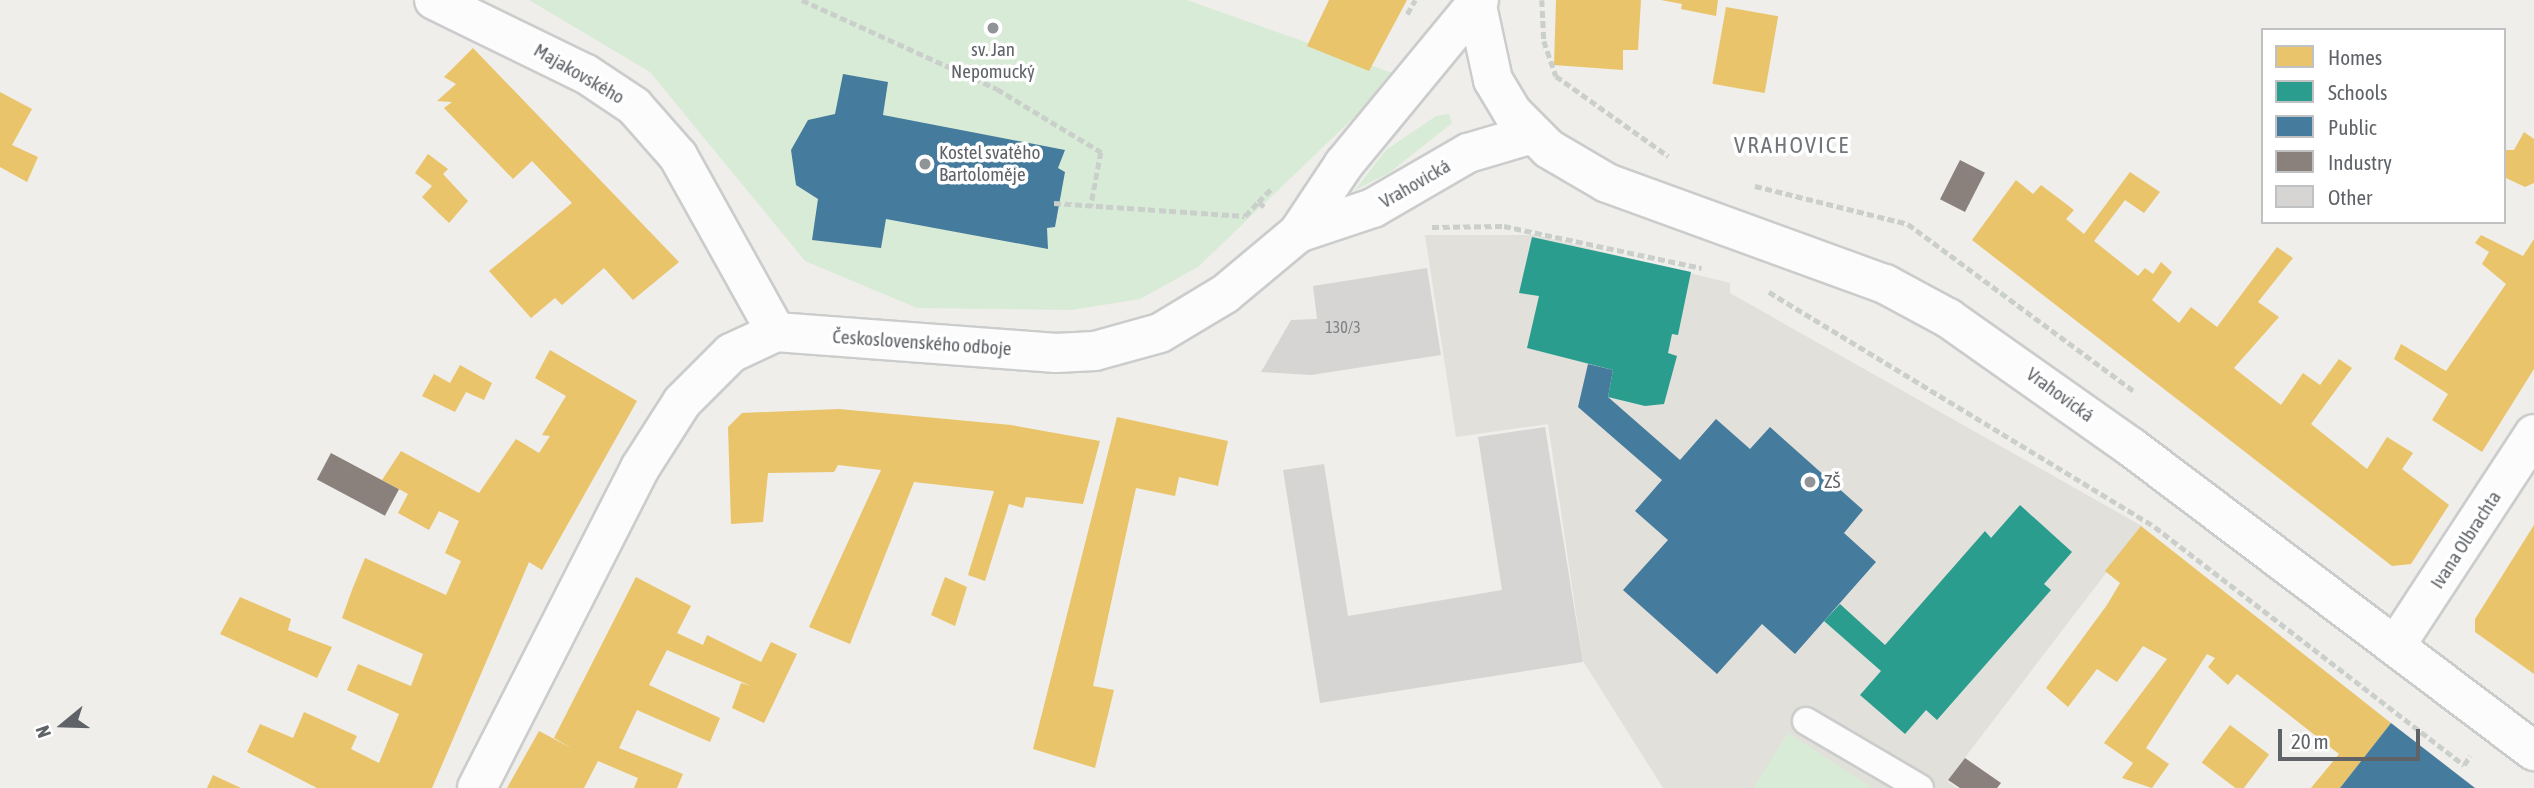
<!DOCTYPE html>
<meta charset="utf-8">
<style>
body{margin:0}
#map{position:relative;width:2534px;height:788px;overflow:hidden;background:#efeeea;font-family:"Asap Condensed",sans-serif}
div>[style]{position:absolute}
.education>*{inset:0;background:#e2e0da}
.green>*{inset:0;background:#d8ebd6}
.homes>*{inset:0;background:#e9c46a;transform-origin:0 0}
.schools>*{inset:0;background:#2a9d8f}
.public>*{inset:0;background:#457b9d}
.industry>*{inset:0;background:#8a817c;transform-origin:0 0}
.building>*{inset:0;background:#d6d5d3}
.path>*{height:4.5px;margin-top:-2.25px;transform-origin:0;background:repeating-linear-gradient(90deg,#cacfcc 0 7px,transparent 0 10.5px)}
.roads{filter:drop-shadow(2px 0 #cbcccc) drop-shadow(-2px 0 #cbcccc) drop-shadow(0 2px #cbcccc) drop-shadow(0 -2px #cbcccc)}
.lane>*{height:26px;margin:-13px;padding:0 13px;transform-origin:13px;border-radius:13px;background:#fdfcfc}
.street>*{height:38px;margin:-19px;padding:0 19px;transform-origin:19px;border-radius:19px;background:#fdfcfc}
.secondary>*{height:38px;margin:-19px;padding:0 19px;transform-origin:19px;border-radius:19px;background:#fdfcfc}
.dots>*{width:19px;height:19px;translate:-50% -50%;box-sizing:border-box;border:4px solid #fff;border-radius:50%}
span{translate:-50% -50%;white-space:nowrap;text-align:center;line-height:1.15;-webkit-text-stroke:7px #fff;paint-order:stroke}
.number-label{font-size:16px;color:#7e8184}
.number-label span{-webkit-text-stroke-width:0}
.poi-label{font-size:19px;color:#5f6368}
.left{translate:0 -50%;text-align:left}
.street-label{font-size:19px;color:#5f6368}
.quarter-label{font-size:23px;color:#70757a;letter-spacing:2px}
.legend{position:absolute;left:2261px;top:28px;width:245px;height:196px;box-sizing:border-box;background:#fff;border:2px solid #bfc1c3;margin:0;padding:9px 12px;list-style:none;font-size:21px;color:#5f6368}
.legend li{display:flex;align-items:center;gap:14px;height:35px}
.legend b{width:35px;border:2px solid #bfc1c3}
.north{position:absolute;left:28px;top:690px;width:70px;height:70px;-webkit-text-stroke:5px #fff;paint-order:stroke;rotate:251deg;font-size:19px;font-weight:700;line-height:28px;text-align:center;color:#5f6368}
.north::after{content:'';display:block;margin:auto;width:24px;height:32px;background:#5f6368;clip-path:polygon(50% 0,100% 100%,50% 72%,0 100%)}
.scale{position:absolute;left:2278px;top:729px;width:142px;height:32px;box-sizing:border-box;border:4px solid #5f6368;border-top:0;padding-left:9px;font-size:21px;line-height:24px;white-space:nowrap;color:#5f6368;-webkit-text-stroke:5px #fff;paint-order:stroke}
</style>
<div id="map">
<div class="education">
<div style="clip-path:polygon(1425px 235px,1536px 235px,1730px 283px,1730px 293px,2142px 526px,1947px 781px,1957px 788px,1663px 788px,1583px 661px,1548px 424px,1456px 437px)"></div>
</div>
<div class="green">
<div style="clip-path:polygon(529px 0,1187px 0,1398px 75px,1198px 267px,1140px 299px,1071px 310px,917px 308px,805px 261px,650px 72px)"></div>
<div style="clip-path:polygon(1436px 116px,1449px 114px,1452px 123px,1389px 173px,1355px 190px,1386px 150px)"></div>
<div style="clip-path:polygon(1788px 733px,1873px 788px,1753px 788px)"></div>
</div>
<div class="homes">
<div style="clip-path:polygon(1329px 0,1407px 0,1369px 71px,1307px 46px)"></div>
<div style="clip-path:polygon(1556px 0,1641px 0,1638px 50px,1623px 50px,1623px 70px,1554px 65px)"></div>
<div style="clip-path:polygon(1661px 0,1718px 0,1716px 16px,1681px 9px,1682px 4px)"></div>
<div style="left:1726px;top:7px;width:53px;height:78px;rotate:10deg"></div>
<div style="clip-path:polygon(473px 48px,679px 262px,633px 300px,604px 268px,562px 305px,555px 298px,531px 318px,489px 271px,572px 203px,532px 161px,513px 179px,444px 108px,452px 102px,437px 101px,456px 84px,444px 77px)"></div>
<div style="clip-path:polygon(0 92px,32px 109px,12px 145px,38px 157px,27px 182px,0 167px)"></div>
<div style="clip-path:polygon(2524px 132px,2534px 139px,2534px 183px,2525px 187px,2504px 177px,2504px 150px,2514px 150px)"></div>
<div style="clip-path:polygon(428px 154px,448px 169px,443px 174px,468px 201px,449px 223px,422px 197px,432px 186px,415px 173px)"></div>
<div style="clip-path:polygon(2130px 172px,2160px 192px,2144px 213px,2125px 200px,2094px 241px,2138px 276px,2145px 268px,2153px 274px,2161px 262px,2172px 272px,2152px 300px,2179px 323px,2191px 307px,2217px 327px,2277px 247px,2293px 258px,2258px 302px,2279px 317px,2234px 368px,2281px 405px,2303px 373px,2320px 385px,2339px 359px,2352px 368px,2311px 424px,2367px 469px,2387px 437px,2413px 453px,2402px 469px,2449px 505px,2411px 564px,2392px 566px,1972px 240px,2016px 180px,2033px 194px,2041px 185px,2074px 210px,2066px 219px,2084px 234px)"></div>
<div style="clip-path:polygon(2481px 235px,2523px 256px,2534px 239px,2534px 369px,2482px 452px,2432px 420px,2448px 394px,2394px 359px,2401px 344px,2446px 371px,2506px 284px,2482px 264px,2489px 252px,2475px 243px)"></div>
<div style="clip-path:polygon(550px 350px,637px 401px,542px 570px,529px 562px,432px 788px,317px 788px,247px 752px,260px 724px,293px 738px,304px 712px,357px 736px,351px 749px,379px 763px,399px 714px,347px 690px,358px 664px,411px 686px,423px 654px,342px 618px,352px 590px,365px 558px,446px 595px,461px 561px,445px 553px,459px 521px,439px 511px,429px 530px,398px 513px,408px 494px,382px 480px,401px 451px,479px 493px,516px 439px,539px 453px,550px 436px,542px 435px,566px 396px,535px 378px)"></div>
<div style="clip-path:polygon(460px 365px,492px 383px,484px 400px,466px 392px,455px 412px,422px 396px,434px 374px,450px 383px)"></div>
<div style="clip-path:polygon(839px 409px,1011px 425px,1100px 441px,1083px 504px,1026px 497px,1023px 508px,1009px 504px,985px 581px,968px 575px,994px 491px,914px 482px,850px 644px,809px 627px,881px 470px,838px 465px,834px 472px,768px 473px,763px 522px,731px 524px,728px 427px,742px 413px)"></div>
<div style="clip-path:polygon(1117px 417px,1228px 441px,1218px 486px,1179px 477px,1175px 496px,1136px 488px,1093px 686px,1114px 690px,1095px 768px,1033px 749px)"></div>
<div style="clip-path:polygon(2534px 525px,2534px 674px,2475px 632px,2475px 619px)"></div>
<div style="clip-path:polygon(2141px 526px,2391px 723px,2340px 788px,2311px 788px,2339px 754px,2237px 674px,2228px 685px,2208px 667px,2215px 658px,2207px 654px,2146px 748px,2169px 764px,2152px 788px,2122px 778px,2133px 763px,2104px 743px,2167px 659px,2143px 646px,2117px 682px,2097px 669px,2068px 707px,2046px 688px,2107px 605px,2120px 583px,2105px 571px)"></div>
<div style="clip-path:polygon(636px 577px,691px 606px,677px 633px,703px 645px,707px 635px,761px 662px,771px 642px,797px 654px,764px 723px,732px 708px,741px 683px,751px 686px,667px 650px,649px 685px,720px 718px,710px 742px,637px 710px,619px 748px,683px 774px,677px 788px,634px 788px,638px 778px,598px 761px,584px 788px,507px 788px,539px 731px,573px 749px,554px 738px)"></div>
<div style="clip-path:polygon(945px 577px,967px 587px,955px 626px,931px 615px)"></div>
<div style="clip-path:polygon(240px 597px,291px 619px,288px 630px,332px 647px,317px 678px,220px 634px)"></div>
<div style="left:2230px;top:725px;width:49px;height:47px;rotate:37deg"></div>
<div style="clip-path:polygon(213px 775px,241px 788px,207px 788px)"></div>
</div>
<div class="schools">
<div style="clip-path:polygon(1532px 237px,1691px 272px,1678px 335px,1672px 334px,1668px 353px,1677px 356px,1664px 404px,1645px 406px,1608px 397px,1613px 370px,1527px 348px,1539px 296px,1519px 293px)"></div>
<div style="clip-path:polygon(2020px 505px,2072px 552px,2044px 584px,2051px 590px,1937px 720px,1926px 710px,1905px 734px,1860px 695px,1881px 671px,1824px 621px,1840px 604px,1885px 645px,1985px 531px,1991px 538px)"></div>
</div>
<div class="public">
<div style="clip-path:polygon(843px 74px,888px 82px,883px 115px,1065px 150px,1058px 168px,1065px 172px,1055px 227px,1047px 228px,1048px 249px,886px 219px,881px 248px,812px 240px,818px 199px,796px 185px,791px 150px,808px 120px,835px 114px)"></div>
<div style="clip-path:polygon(1588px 364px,1613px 370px,1608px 397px,1680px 460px,1716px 419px,1750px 449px,1770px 427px,1863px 510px,1844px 533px,1876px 562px,1795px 654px,1762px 624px,1717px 674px,1623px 590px,1668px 540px,1635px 511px,1662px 480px,1578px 407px)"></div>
<div style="clip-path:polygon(2391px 723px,2475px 788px,2340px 788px)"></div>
</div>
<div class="industry">
<div style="left:1960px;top:160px;width:28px;height:44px;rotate:27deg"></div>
<div style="left:331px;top:453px;width:77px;height:30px;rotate:28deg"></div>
<div style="clip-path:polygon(1965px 758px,2001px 783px,1997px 788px,1960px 788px,1948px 780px)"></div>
</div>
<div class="building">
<div style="clip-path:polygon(1427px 268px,1441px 355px,1311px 375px,1261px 372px,1291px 320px,1317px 319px,1313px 286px)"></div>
<div style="clip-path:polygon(1545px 427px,1583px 662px,1320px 703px,1283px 470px,1324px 464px,1348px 616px,1502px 590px,1478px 437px)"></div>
</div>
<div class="path">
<div style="left:802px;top:0;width:214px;rotate:24.5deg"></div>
<div style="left:997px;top:89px;width:122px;rotate:31.2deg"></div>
<div style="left:1101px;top:152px;width:55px;rotate:100.5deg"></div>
<div style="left:1542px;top:0;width:41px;rotate:87.2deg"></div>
<div style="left:1544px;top:41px;width:37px;rotate:71deg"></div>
<div style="left:1556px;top:76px;width:138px;rotate:35.5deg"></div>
<div style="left:1407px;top:14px;width:16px;rotate:-60deg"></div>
<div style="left:1755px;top:186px;width:158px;rotate:13.9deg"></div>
<div style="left:1908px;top:224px;width:281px;rotate:36.5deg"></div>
<div style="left:1054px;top:203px;width:191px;rotate:3.9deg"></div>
<div style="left:1245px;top:216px;width:19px;rotate:-47deg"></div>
<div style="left:1264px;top:207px;width:8px;rotate:-140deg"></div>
<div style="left:1258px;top:202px;width:18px;rotate:-45deg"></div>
<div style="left:1432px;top:227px;width:72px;rotate:-0.8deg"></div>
<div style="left:1504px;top:226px;width:202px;rotate:12deg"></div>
<div style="left:1769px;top:292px;width:452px;rotate:31.3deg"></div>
<div style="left:2155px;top:527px;width:390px;rotate:37.6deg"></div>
<div style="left:2464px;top:765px;width:11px;rotate:-56deg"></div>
</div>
<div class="roads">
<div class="lane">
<div style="left:1806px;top:721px;width:132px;rotate:30.4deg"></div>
</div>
<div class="street">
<div style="left:2396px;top:645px;width:252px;rotate:-56.8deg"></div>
</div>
<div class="secondary">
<div style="left:434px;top:0;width:169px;rotate:26deg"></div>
<div style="left:586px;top:74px;width:58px;rotate:33.7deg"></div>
<div style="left:634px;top:106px;width:67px;rotate:48.7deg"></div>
<div style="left:678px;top:156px;width:201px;rotate:60.9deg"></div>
<div style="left:1477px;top:6px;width:76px;rotate:77.8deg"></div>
<div style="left:1493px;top:80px;width:39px;rotate:59deg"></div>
<div style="left:1513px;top:113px;width:51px;rotate:45deg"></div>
<div style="left:1549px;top:149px;width:67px;rotate:30.4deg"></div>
<div style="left:1607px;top:183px;width:296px;rotate:20deg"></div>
<div style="left:1885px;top:284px;width:72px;rotate:28.4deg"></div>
<div style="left:1948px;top:318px;width:224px;rotate:35.2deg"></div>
<div style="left:2131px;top:447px;width:505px;rotate:37.03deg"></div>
<div style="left:1298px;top:233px;width:79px;rotate:-18.4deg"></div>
<div style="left:1373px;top:208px;width:110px;rotate:-30.1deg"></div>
<div style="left:1468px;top:153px;width:67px;rotate:-16.5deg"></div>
<div style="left:477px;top:788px;width:359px;rotate:-63deg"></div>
<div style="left:640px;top:468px;width:78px;rotate:-57.5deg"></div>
<div style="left:682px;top:402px;width:69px;rotate:-45deg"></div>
<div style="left:731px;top:353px;width:50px;rotate:-25deg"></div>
<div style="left:776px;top:332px;width:281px;rotate:4.3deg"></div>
<div style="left:1056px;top:353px;width:39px;rotate:-3deg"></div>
<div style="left:1095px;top:351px;width:67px;rotate:-15.5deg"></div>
<div style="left:1160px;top:333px;width:76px;rotate:-31deg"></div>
<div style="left:1225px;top:294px;width:95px;rotate:-39.9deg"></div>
<div style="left:1298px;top:233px;width:83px;rotate:-56.3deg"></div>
<div style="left:1344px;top:164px;width:212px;rotate:-50.5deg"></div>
</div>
</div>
<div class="dots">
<div style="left:993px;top:28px;background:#919496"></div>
<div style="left:925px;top:164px;background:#919496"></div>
<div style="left:1810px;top:482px;background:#919496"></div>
</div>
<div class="number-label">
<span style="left:1343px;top:327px">130/3</span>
</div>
<div class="poi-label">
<span style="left:993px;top:61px">sv. Jan<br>Nepomucký</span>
<span class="left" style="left:939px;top:164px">Kostel svatého<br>Bartoloměje</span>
<span class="left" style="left:1824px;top:482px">ZŠ</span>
</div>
<div class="street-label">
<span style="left:579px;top:74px;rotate:30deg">Majakovského</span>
<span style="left:1415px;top:184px;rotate:-30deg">Vrahovická</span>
<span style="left:922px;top:343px;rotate:4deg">Československého odboje</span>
<span style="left:2060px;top:395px;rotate:36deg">Vrahovická</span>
<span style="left:2466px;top:540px;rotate:-57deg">Ivana Olbrachta</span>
</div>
<div class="quarter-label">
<span style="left:1792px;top:145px">VRAHOVICE</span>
</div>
<ul class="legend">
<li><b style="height:19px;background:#e9c46a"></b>Homes</li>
<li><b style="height:19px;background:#2a9d8f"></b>Schools</li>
<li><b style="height:19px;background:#457b9d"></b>Public</li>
<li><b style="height:19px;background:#8a817c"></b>Industry</li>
<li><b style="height:19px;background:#d6d5d3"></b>Other</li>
</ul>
<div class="north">N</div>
<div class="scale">20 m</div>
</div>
